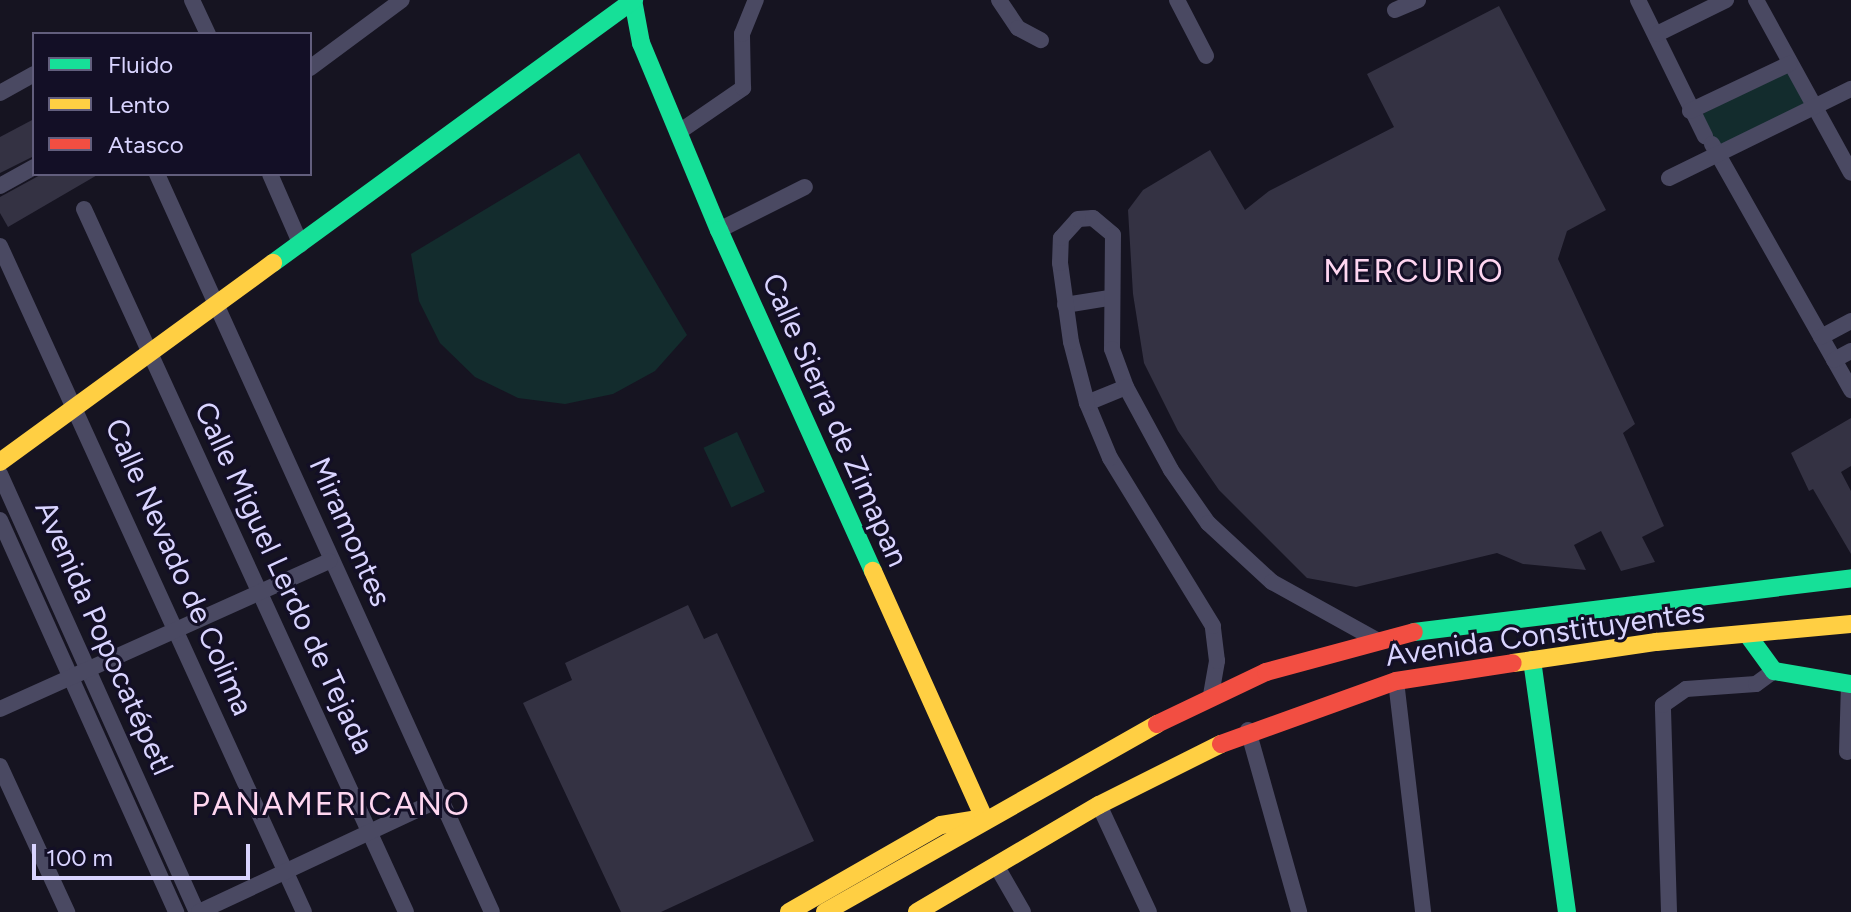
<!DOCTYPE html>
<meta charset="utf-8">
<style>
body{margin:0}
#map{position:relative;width:1851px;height:912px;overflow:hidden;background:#161421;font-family:Figtree,sans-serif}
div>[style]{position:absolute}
.green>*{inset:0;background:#132c2d;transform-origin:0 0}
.building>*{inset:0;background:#343243}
.street>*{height:16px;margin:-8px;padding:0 8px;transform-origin:8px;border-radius:8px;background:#4a4962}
.fast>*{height:18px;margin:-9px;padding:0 9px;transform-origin:9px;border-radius:9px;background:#16e098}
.slow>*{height:18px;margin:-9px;padding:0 9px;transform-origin:9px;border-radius:9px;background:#ffcf43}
.jam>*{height:18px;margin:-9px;padding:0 9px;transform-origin:9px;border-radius:9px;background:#f24e42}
span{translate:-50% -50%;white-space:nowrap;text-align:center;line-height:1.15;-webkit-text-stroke:6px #130f26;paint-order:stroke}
.street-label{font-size:30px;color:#d9d4ff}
.neighbourhood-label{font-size:32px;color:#ffd6f0;letter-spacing:2px}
.legend{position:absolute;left:32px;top:32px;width:280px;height:144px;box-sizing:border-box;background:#130f26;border:2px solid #625e7d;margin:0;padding:10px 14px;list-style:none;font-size:24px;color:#d9d4ff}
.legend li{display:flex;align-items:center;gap:16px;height:40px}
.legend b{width:40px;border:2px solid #625e7d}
.scale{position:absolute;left:32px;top:844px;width:218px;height:36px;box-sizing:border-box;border:4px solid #d9d4ff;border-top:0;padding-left:10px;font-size:24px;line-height:28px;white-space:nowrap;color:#d9d4ff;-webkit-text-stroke:6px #130f26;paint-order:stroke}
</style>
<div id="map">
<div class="green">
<div style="left:1787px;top:69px;width:41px;height:101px;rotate:62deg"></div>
<div style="clip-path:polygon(579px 153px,687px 335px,655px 371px,613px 394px,565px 404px,518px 398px,475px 377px,440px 343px,419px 301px,411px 254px)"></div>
<div style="left:737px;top:432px;width:66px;height:37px;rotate:65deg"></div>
</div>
<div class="building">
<div style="clip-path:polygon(1499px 6px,1606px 210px,1567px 231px,1558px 259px,1635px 424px,1623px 433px,1664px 526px,1642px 537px,1655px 562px,1621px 571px,1601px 531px,1574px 545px,1586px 570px,1523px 564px,1497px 553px,1356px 587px,1307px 578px,1219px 490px,1178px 431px,1144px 363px,1133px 294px,1128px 210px,1143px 190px,1210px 150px,1245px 210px,1269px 191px,1394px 127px,1367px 74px)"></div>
<div style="clip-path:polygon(34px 119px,34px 156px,0 173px,0 137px)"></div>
<div style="clip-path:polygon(42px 174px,99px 174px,8px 227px,0 213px,0 197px)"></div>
<div style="clip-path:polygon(1851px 418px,1851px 466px,1841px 472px,1851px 491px,1851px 554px,1813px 489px,1809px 491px,1791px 453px)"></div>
<div style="clip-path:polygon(688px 605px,704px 639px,717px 633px,814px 841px,661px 912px,621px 912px,523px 703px,572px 680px,565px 663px)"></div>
</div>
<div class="street">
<div style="left:192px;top:0;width:38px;rotate:65deg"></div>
<div style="left:999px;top:0;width:34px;rotate:56deg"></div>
<div style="left:1018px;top:28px;width:26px;rotate:28deg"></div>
<div style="left:1177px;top:0;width:63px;rotate:62.6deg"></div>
<div style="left:1638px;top:0;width:152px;rotate:63.8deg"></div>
<div style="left:1756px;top:0;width:197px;rotate:61.2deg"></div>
<div style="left:1395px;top:10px;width:25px;rotate:-23deg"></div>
<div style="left:1657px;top:34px;width:77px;rotate:-26.2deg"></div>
<div style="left:310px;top:68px;width:114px;rotate:-36.5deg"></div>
<div style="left:0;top:93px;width:39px;rotate:-29deg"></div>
<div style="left:1690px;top:111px;width:110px;rotate:-25.4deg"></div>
<div style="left:679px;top:132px;width:78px;rotate:-34.5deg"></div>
<div style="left:743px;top:88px;width:54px;rotate:-91.1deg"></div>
<div style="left:742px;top:34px;width:37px;rotate:-68deg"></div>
<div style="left:1712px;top:144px;width:283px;rotate:60.5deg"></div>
<div style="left:157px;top:174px;width:810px;rotate:65.59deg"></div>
<div style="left:270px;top:174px;width:77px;rotate:66.4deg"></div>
<div style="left:1669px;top:178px;width:203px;rotate:-26.1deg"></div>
<div style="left:0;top:186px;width:39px;rotate:-29deg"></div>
<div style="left:84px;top:209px;width:773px;rotate:65.39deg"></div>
<div style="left:719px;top:230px;width:96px;rotate:-26.6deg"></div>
<div style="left:0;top:246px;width:732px;rotate:65.47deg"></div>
<div style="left:1065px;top:305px;width:45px;rotate:-9deg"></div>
<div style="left:1821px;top:337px;width:34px;rotate:-28deg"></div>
<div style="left:1834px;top:360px;width:19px;rotate:-28deg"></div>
<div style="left:1087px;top:403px;width:42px;rotate:-22.3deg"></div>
<div style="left:0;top:474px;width:480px;rotate:65.8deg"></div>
<div style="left:0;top:520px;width:430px;rotate:65.8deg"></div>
<div style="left:1396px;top:681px;width:233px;rotate:83.3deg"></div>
<div style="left:1211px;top:695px;width:35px;rotate:-80deg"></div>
<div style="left:1217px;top:661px;width:35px;rotate:-97deg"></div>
<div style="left:1213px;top:626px;width:197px;rotate:-121.5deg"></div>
<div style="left:1110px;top:458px;width:60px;rotate:-112.7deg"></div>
<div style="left:1087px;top:403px;width:63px;rotate:-104.7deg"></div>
<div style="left:1071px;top:342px;width:80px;rotate:-97.9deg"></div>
<div style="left:1060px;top:263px;width:25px;rotate:-88deg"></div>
<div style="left:1061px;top:238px;width:25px;rotate:-48deg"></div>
<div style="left:1078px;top:219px;width:15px;rotate:-4deg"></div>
<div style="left:1093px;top:218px;width:26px;rotate:40deg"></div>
<div style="left:1113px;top:235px;width:114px;rotate:90.5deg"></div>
<div style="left:1112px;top:349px;width:40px;rotate:69.8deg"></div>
<div style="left:1126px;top:387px;width:94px;rotate:61.5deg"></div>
<div style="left:1171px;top:470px;width:65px;rotate:55.1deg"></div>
<div style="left:1208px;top:523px;width:87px;rotate:42.7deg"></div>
<div style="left:1272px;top:582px;width:118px;rotate:29deg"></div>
<div style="left:0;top:709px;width:361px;rotate:-24.2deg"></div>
<div style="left:1248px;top:730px;width:189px;rotate:74.3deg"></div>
<div style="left:1847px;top:752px;width:68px;rotate:-88.3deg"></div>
<div style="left:0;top:766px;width:161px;rotate:65.3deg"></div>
<div style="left:1099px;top:805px;width:118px;rotate:65deg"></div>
<div style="left:996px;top:865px;width:54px;rotate:60.1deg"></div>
<div style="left:199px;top:912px;width:271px;rotate:-25.1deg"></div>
<div style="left:1669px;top:912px;width:207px;rotate:-91.7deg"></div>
<div style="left:1663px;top:705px;width:28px;rotate:-35deg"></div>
<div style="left:1686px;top:689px;width:70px;rotate:-4.1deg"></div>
<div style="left:1756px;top:684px;width:22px;rotate:-36deg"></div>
</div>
<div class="fast">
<div style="left:633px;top:0;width:44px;rotate:79.5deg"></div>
<div style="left:641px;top:43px;width:203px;rotate:67.4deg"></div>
<div style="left:719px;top:230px;width:374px;rotate:65.7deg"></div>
<div style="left:273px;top:263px;width:447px;rotate:-36.1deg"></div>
<div style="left:1414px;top:632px;width:440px;rotate:-7deg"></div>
<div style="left:1747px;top:634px;width:46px;rotate:53.9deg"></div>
<div style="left:1774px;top:671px;width:78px;rotate:9.6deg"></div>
<div style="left:1532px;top:660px;width:254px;rotate:82.1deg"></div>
</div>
<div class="slow">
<div style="left:0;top:462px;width:338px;rotate:-36.1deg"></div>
<div style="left:1513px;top:663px;width:145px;rotate:-8.4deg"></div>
<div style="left:1656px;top:642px;width:196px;rotate:-5.3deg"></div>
<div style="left:789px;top:912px;width:175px;rotate:-29.8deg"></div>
<div style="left:941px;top:825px;width:44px;rotate:-9.2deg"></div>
<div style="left:984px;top:818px;width:271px;rotate:-114.2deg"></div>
<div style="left:825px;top:912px;width:382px;rotate:-29.5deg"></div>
<div style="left:917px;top:912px;width:211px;rotate:-30.5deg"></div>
<div style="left:1099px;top:805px;width:136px;rotate:-26.6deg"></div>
</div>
<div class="jam">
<div style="left:1157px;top:724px;width:121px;rotate:-25.5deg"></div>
<div style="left:1266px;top:672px;width:153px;rotate:-15.1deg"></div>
<div style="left:1221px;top:744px;width:186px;rotate:-19.8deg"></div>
<div style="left:1396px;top:681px;width:118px;rotate:-8.7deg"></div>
</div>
<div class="street-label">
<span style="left:835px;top:420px;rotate:66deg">Calle Sierra de Zimapan</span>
<span style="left:350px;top:532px;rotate:66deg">Miramontes</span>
<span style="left:179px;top:567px;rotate:66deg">Calle Nevado de Colima</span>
<span style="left:284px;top:578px;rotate:65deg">Calle Miguel Lerdo de Tejada</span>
<span style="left:1545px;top:634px;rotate:-8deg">Avenida Constituyentes</span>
<span style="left:104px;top:638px;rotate:66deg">Avenida Popocatépetl</span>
</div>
<div class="neighbourhood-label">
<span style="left:1414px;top:271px">MERCURIO</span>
<span style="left:331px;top:804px">PANAMERICANO</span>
</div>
<ul class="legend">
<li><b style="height:10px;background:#16e098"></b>Fluido</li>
<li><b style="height:10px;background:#ffcf43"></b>Lento</li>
<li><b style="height:10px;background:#f24e42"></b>Atasco</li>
</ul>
<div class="scale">100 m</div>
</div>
